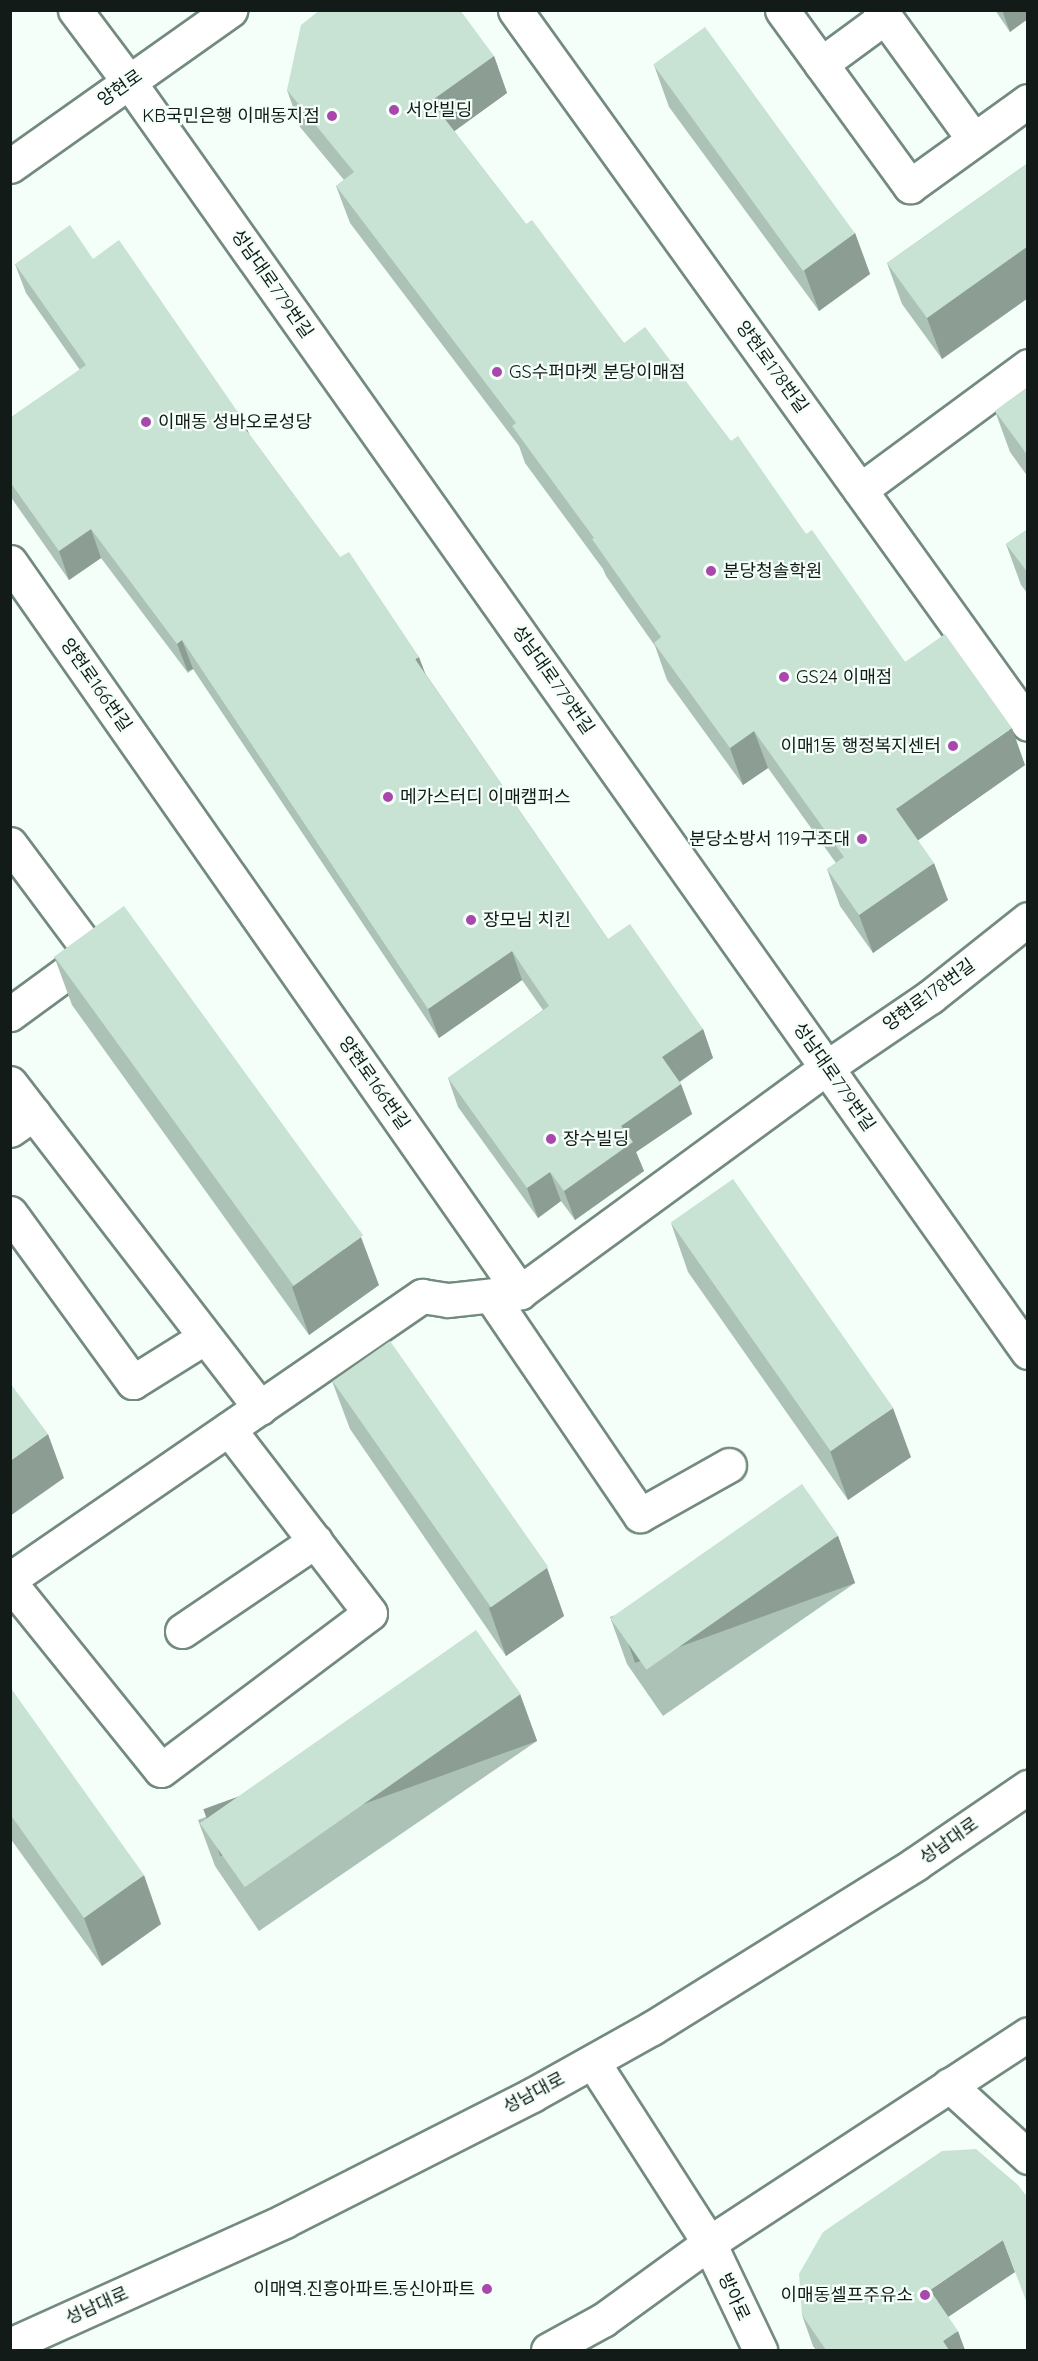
<!DOCTYPE html>
<meta charset="utf-8">
<style>
body{margin:0}
#map{position:relative;width:1038px;height:2361px;overflow:hidden;background:#f4fff9;font-family:Quicksand,"Noto Sans KR",sans-serif}
div>[style]{position:absolute}
.roads{filter:drop-shadow(2px 0 #738b7f) drop-shadow(-2px 0 #738b7f) drop-shadow(0 2px #738b7f) drop-shadow(0 -2px #738b7f)}
.minor>*{height:33px;margin:-16.5px;padding:0 16.5px;transform-origin:16.5px;border-radius:16.5px;background:#fff}
.major>*{height:33px;margin:-16.5px;padding:0 16.5px;transform-origin:16.5px;border-radius:16.5px;background:#fff}
.wall>*{inset:0;background:#acc2b6}
.shaded-wall>*{inset:0;background:#8c9e94;transform-origin:0 0}
.building>*{inset:0;background:#c8e2d4;transform-origin:0 0}
.dots>*{width:16px;height:16px;translate:-50% -50%;box-sizing:border-box;border:3px solid #f4fff9;border-radius:50%}
span{translate:-50% -50%;white-space:nowrap;text-align:center;line-height:1.15;-webkit-text-stroke:4.5px #f4fff9;paint-order:stroke}
.street-label{font-size:18px;color:#121b17}
.poi-label{font-size:18px;color:#121b17}
.left{translate:0 -50%;text-align:left}
.right{translate:-100% -50%;text-align:right}
.frame{position:absolute;inset:0;border:12px solid #121b17;pointer-events:none}
</style>
<div id="map">
<div class="roads">
<div class="minor">
<div style="left:75px;top:10px;width:90px;rotate:53.1deg"></div>
<div style="left:129px;top:82px;width:1556px;rotate:54.71deg"></div>
<div style="left:515px;top:10px;width:879px;rotate:54.3deg"></div>
<div style="left:782px;top:10px;width:218px;rotate:54deg"></div>
<div style="left:910px;top:186px;width:145px;rotate:-35.8deg"></div>
<div style="left:880px;top:10px;width:160px;rotate:54.1deg"></div>
<div style="left:821px;top:64px;width:79px;rotate:-36.3deg"></div>
<div style="left:860px;top:490px;width:209px;rotate:-36.4deg"></div>
<div style="left:10px;top:562px;width:891px;rotate:55.06deg"></div>
<div style="left:10px;top:844px;width:137px;rotate:53.3deg"></div>
<div style="left:92px;top:954px;width:102px;rotate:143.8deg"></div>
<div style="left:10px;top:1083px;width:410px;rotate:52.4deg"></div>
<div style="left:10px;top:1130px;width:29px;rotate:-35deg"></div>
<div style="left:10px;top:1213px;width:209px;rotate:54deg"></div>
<div style="left:133px;top:1382px;width:85px;rotate:-32deg"></div>
<div style="left:491px;top:1296px;width:265px;rotate:55.8deg"></div>
<div style="left:640px;top:1515px;width:102px;rotate:-29.3deg"></div>
<div style="left:10px;top:1579px;width:500px;rotate:-34.5deg"></div>
<div style="left:422px;top:1296px;width:26px;rotate:9deg"></div>
<div style="left:448px;top:1300px;width:72px;rotate:-6.3deg"></div>
<div style="left:520px;top:1292px;width:381px;rotate:-36.2deg"></div>
<div style="left:827px;top:1067px;width:125px;rotate:-34.2deg"></div>
<div style="left:930px;top:997px;width:125px;rotate:-38.5deg"></div>
<div style="left:10px;top:1583px;width:240px;rotate:51.1deg"></div>
<div style="left:161px;top:1770px;width:261px;rotate:-36.9deg"></div>
<div style="left:370px;top:1613px;width:232px;rotate:-127.5deg"></div>
<div style="left:182px;top:1631px;width:161px;rotate:-34.1deg"></div>
<div style="left:593px;top:2062px;width:215px;rotate:57.3deg"></div>
<div style="left:709px;top:2243px;width:119px;rotate:64.5deg"></div>
<div style="left:949px;top:2085px;width:107px;rotate:42.3deg"></div>
<div style="left:548px;top:2350px;width:63px;rotate:-28.6deg"></div>
<div style="left:603px;top:2320px;width:131px;rotate:-36deg"></div>
<div style="left:709px;top:2243px;width:381px;rotate:-33.2deg"></div>
</div>
<div class="major">
<div style="left:10px;top:166px;width:270px;rotate:-35.3deg"></div>
<div style="left:10px;top:2345px;width:301px;rotate:-24.3deg"></div>
<div style="left:284px;top:2221px;width:278px;rotate:-26.9deg"></div>
<div style="left:532px;top:2095px;width:137px;rotate:-29.2deg"></div>
<div style="left:652px;top:2028px;width:310px;rotate:-31.9deg"></div>
<div style="left:915px;top:1864px;width:137px;rotate:-34.3deg"></div>
</div>
</div>
<div class="wall">
<div style="clip-path:polygon(995px 10px,1028px 10px,1010px 32px)"></div>
<div style="clip-path:polygon(494px 56px,507px 93px,454px 131px,526px 224px,624px 343px,731px 441px,806px 534px,905px 662px,1025px 765px,918px 840px,948px 900px,873px 953px,840px 906px,827px 869px,836px 863px,768px 768px,743px 785px,667px 680px,655px 646px,606px 576px,603px 569px,525px 463px,519px 446px,350px 223px,336px 186px,344px 180px,300px 127px,287px 90px)"></div>
<div style="clip-path:polygon(654px 65px,855px 233px,870px 274px,819px 311px,669px 107px)"></div>
<div style="clip-path:polygon(1028px 163px,1028px 298px,942px 359px,902px 304px,887px 263px)"></div>
<div style="clip-path:polygon(93px 259px,244px 421px,249px 434px,425px 673px,608px 939px,703px 1029px,713px 1058px,680px 1082px,692px 1114px,636px 1152px,644px 1171px,575px 1220px,561px 1201px,538px 1218px,458px 1107px,448px 1078px,543px 1010px,522px 980px,439px 1038px,193px 669px,188px 673px,101px 558px,69px 580px,10px 496px,10px 418px,80px 370px,26px 293px,15px 264px)"></div>
<div style="clip-path:polygon(1028px 387px,1028px 477px,1010px 452px,995px 411px)"></div>
<div style="clip-path:polygon(1028px 529px,1028px 594px,1021px 585px,1006px 544px)"></div>
<div style="clip-path:polygon(54px 956px,379px 1285px,309px 1335px,72px 1005px)"></div>
<div style="clip-path:polygon(671px 1223px,911px 1457px,848px 1500px,688px 1272px)"></div>
<div style="clip-path:polygon(332px 1381px,547px 1568px,564px 1616px,506px 1656px,350px 1429px)"></div>
<div style="clip-path:polygon(838px 1536px,855px 1583px,663px 1716px,627px 1664px,610px 1617px)"></div>
<div style="clip-path:polygon(10px 1687px,161px 1924px,102px 1966px,10px 1838px)"></div>
<div style="clip-path:polygon(520px 1694px,537px 1741px,259px 1931px,215px 1866px,198px 1820px)"></div>
<div style="clip-path:polygon(1015px 2272px,948px 2317px,965px 2350px,816px 2350px,813px 2346px,802px 2315px)"></div>
</div>
<div class="shaded-wall">
<div style="clip-path:polygon(1002px 10px,1028px 10px,1028px 19px,1010px 32px)"></div>
<div style="clip-path:polygon(494px 56px,507px 93px,445px 138px,431px 101px)"></div>
<div style="clip-path:polygon(855px 233px,870px 274px,819px 311px,804px 270px)"></div>
<div style="clip-path:polygon(1028px 246px,1028px 298px,942px 359px,927px 318px)"></div>
<div style="clip-path:polygon(244px 421px,255px 450px,241px 423px)"></div>
<div style="clip-path:polygon(91px 529px,101px 558px,69px 580px,59px 551px)"></div>
<div style="left:182px;top:640px;width:31px;height:6px;rotate:69deg"></div>
<div style="clip-path:polygon(419px 657px,430px 686px,415px 659px)"></div>
<div style="clip-path:polygon(1012px 728px,1025px 765px,910px 846px,896px 809px)"></div>
<div style="clip-path:polygon(754px 731px,768px 768px,743px 785px,730px 748px)"></div>
<div style="clip-path:polygon(934px 863px,948px 900px,873px 953px,859px 915px)"></div>
<div style="clip-path:polygon(512px 951px,522px 980px,439px 1038px,428px 1009px)"></div>
<div style="clip-path:polygon(703px 1029px,713px 1058px,673px 1086px,662px 1057px)"></div>
<div style="clip-path:polygon(681px 1084px,692px 1114px,636px 1152px,644px 1171px,575px 1220px,564px 1191px,621px 1126px)"></div>
<div style="clip-path:polygon(550px 1172px,561px 1201px,538px 1218px,527px 1188px)"></div>
<div style="clip-path:polygon(361px 1237px,379px 1285px,309px 1335px,292px 1287px)"></div>
<div style="clip-path:polygon(893px 1408px,911px 1457px,848px 1500px,830px 1451px)"></div>
<div style="clip-path:polygon(48px 1434px,64px 1478px,10px 1516px,10px 1461px)"></div>
<div style="left:838px;top:1536px;width:50px;height:234px;rotate:70deg"></div>
<div style="clip-path:polygon(547px 1568px,564px 1616px,506px 1656px,489px 1608px)"></div>
<div style="left:520px;top:1694px;width:50px;height:337px;rotate:70deg"></div>
<div style="clip-path:polygon(144px 1875px,161px 1924px,102px 1966px,84px 1918px)"></div>
<div style="clip-path:polygon(1003px 2240px,1015px 2272px,942px 2321px,930px 2290px)"></div>
<div style="clip-path:polygon(958px 2331px,965px 2350px,946px 2350px,943px 2341px)"></div>
</div>
<div class="building">
<div style="clip-path:polygon(320px 10px,460px 10px,494px 56px,431px 101px,526px 224px,532px 220px,624px 343px,645px 327px,731px 441px,738px 436px,806px 534px,812px 530px,905px 662px,945px 634px,1012px 728px,896px 809px,934px 863px,859px 915px,827px 869px,844px 857px,754px 731px,730px 748px,654px 643px,661px 637px,592px 539px,594px 538px,512px 426px,516px 423px,336px 186px,354px 172px,287px 90px,301px 25px)"></div>
<div style="left:705px;top:27px;width:255px;height:64px;rotate:54deg"></div>
<div style="clip-path:polygon(1028px 163px,1028px 246px,927px 318px,887px 263px)"></div>
<div style="clip-path:polygon(70px 225px,93px 259px,119px 240px,244px 421px,241px 423px,340px 557px,349px 552px,419px 657px,415px 659px,608px 939px,630px 924px,703px 1029px,662px 1057px,681px 1084px,621px 1126px,633px 1142px,564px 1191px,550px 1172px,527px 1188px,448px 1078px,549px 1006px,512px 951px,428px 1009px,182px 640px,177px 644px,91px 529px,59px 551px,10px 482px,10px 418px,86px 365px,15px 264px)"></div>
<div style="clip-path:polygon(1028px 387px,1028px 456px,995px 411px)"></div>
<div style="clip-path:polygon(1028px 529px,1028px 573px,1006px 544px)"></div>
<div style="left:124px;top:906px;width:407px;height:86px;rotate:54deg"></div>
<div style="left:733px;top:1179px;width:279px;height:76px;rotate:55deg"></div>
<div style="left:390px;top:1341px;width:276px;height:70px;rotate:55deg"></div>
<div style="clip-path:polygon(10px 1383px,48px 1434px,10px 1461px)"></div>
<div style="left:802px;top:1484px;width:63px;height:234px;rotate:55deg"></div>
<div style="left:476px;top:1630px;width:78px;height:337px;rotate:55deg"></div>
<div style="clip-path:polygon(10px 1687px,144px 1875px,84px 1918px,10px 1814px)"></div>
<div style="clip-path:polygon(976px 2149px,1018px 2185px,1028px 2198px,1028px 2306px,1003px 2240px,930px 2290px,958px 2331px,943px 2341px,949px 2350px,826px 2350px,802px 2315px,799px 2274px,823px 2232px,942px 2151px)"></div>
</div>
<div class="dots">
<div style="left:394px;top:110px;background:#aa47ad"></div>
<div style="left:332px;top:116px;background:#aa47ad"></div>
<div style="left:497px;top:372px;background:#aa47ad"></div>
<div style="left:146px;top:422px;background:#aa47ad"></div>
<div style="left:711px;top:571px;background:#aa47ad"></div>
<div style="left:784px;top:677px;background:#aa47ad"></div>
<div style="left:953px;top:746px;background:#aa47ad"></div>
<div style="left:388px;top:797px;background:#aa47ad"></div>
<div style="left:862px;top:839px;background:#aa47ad"></div>
<div style="left:471px;top:920px;background:#aa47ad"></div>
<div style="left:551px;top:1139px;background:#aa47ad"></div>
<div style="left:487px;top:2289px;background:#aa47ad"></div>
<div style="left:925px;top:2295px;background:#aa47ad"></div>
</div>
<div class="street-label">
<span style="left:120px;top:88px;rotate:-35deg">양현로</span>
<span style="left:272px;top:284px;rotate:55deg">성남대로779번길</span>
<span style="left:772px;top:367px;rotate:54deg">양현로178번길</span>
<span style="left:553px;top:680px;rotate:55deg">성남대로779번길</span>
<span style="left:96px;top:685px;rotate:55deg">양현로166번길</span>
<span style="left:929px;top:995px;rotate:-36deg">양현로178번길</span>
<span style="left:834px;top:1077px;rotate:55deg">성남대로779번길</span>
<span style="left:374px;top:1083px;rotate:55deg">양현로166번길</span>
<span style="left:949px;top:1841px;rotate:-35deg">성남대로</span>
<span style="left:534px;top:2093px;rotate:-28deg">성남대로</span>
<span style="left:734px;top:2297px;rotate:65deg">방아로</span>
<span style="left:97px;top:2306px;rotate:-24deg">성남대로</span>
</div>
<div class="poi-label">
<span class="left" style="left:406px;top:110px">서안빌딩</span>
<span class="right" style="left:320px;top:116px">KB국민은행 이매동지점</span>
<span class="left" style="left:509px;top:372px">GS수퍼마켓 분당이매점</span>
<span class="left" style="left:158px;top:422px">이매동 성바오로성당</span>
<span class="left" style="left:723px;top:571px">분당청솔학원</span>
<span class="left" style="left:796px;top:677px">GS24 이매점</span>
<span class="right" style="left:941px;top:746px">이매1동 행정복지센터</span>
<span class="left" style="left:400px;top:797px">메가스터디 이매캠퍼스</span>
<span class="right" style="left:850px;top:839px">분당소방서 119구조대</span>
<span class="left" style="left:483px;top:920px">장모님 치킨</span>
<span class="left" style="left:563px;top:1139px">장수빌딩</span>
<span class="right" style="left:475px;top:2289px">이매역.진흥아파트.동신아파트</span>
<span class="right" style="left:913px;top:2295px">이매동셀프주유소</span>
</div>
<div class="frame"></div>
</div>
